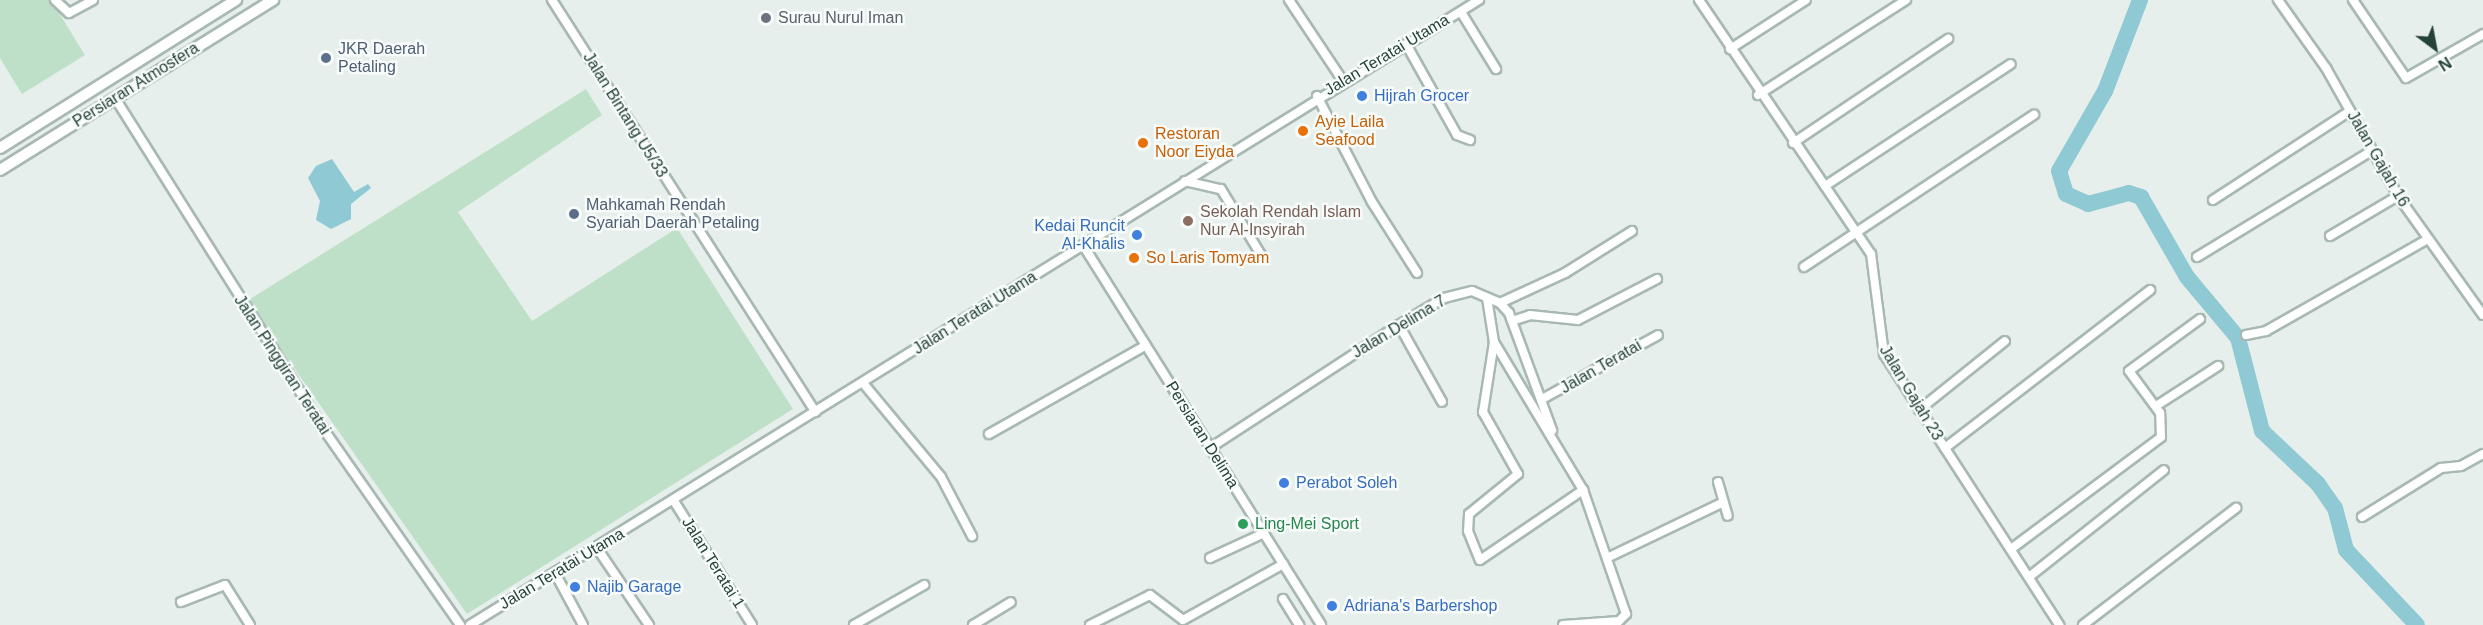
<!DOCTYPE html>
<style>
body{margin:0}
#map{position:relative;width:2483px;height:625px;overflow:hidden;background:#e6efeb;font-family:Arial,sans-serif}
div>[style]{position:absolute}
.green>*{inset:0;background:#bfe0c8}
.water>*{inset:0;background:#8ec9d4}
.river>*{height:16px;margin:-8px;padding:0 8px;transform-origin:8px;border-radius:8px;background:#8ec9d4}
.roads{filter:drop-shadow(2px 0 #a8b8b2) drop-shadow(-2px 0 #a8b8b2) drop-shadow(0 2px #a8b8b2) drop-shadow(0 -2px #a8b8b2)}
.minor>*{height:8px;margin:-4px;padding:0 4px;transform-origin:4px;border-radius:4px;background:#fff}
.tertiary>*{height:10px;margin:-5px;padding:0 5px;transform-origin:5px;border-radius:5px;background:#fff}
.dots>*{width:16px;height:16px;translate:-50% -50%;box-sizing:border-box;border:3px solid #f7fbf9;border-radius:50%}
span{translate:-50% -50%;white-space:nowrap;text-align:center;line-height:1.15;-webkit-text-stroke:5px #f7fbf9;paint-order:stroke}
.worship-label{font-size:16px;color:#5b616d}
.left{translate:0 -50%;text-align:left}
.service-label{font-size:16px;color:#4e5e75}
.street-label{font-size:16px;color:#24423a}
.shop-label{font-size:16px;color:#366cbe}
.right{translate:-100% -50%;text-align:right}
.food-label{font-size:16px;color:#c56008}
.education-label{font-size:16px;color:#785e54}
.leisure-label{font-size:16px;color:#27864d}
.north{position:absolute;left:2405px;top:18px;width:60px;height:60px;-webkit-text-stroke:4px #f7fbf9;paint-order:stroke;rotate:148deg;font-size:16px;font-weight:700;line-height:24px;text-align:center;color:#24423a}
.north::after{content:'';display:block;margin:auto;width:21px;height:27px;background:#24423a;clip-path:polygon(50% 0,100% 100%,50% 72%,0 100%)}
</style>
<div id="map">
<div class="green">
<div style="clip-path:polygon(0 0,51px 0,85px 55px,22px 94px,0 58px)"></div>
<div style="clip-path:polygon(586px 89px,602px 115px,458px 212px,532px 321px,677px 228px,793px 409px,467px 614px,247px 301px)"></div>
</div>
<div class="water">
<div style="clip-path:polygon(332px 159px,354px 192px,368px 184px,371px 188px,351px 204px,351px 219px,331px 229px,316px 220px,320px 201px,308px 178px,316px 166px)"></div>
</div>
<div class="river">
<div style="left:2140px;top:0;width:97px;rotate:111deg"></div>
<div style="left:2105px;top:91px;width:92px;rotate:119.9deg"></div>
<div style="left:2059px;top:171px;width:24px;rotate:73deg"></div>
<div style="left:2066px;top:194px;width:24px;rotate:24deg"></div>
<div style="left:2088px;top:204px;width:42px;rotate:-15deg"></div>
<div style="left:2129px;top:193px;width:13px;rotate:18deg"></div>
<div style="left:2141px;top:197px;width:92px;rotate:60.1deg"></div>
<div style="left:2187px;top:277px;width:80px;rotate:50.1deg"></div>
<div style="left:2238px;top:338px;width:96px;rotate:75.5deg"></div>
<div style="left:2262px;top:431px;width:77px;rotate:43.4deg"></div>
<div style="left:2318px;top:484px;width:29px;rotate:55deg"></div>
<div style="left:2335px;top:508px;width:43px;rotate:75.3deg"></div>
<div style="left:2346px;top:550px;width:103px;rotate:46.6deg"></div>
</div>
<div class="roads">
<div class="minor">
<div style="left:55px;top:0;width:19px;rotate:43deg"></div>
<div style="left:69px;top:13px;width:27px;rotate:-28deg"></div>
<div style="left:552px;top:0;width:489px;rotate:57.4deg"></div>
<div style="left:1289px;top:0;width:97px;rotate:56.3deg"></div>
<div style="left:1699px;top:0;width:307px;rotate:55.9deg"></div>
<div style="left:1871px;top:254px;width:101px;rotate:82.6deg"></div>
<div style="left:1884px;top:354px;width:323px;rotate:57.1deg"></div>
<div style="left:2278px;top:0;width:83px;rotate:54.8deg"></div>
<div style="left:2326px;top:68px;width:147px;rotate:60.6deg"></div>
<div style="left:2398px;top:196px;width:146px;rotate:54.5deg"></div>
<div style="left:2353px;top:0;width:94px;rotate:55.8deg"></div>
<div style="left:2406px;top:78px;width:89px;rotate:-29.7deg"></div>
<div style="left:1461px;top:12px;width:67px;rotate:58.4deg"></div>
<div style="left:1406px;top:44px;width:104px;rotate:60.7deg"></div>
<div style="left:1457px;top:135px;width:14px;rotate:21deg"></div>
<div style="left:1730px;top:49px;width:90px;rotate:-32.8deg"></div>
<div style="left:1758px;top:95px;width:176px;rotate:-32.7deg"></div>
<div style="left:1317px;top:96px;width:119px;rotate:62.6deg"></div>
<div style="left:1372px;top:202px;width:84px;rotate:57.6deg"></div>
<div style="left:115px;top:98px;width:385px;rotate:57.8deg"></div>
<div style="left:320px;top:424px;width:245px;rotate:55.1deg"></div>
<div style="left:1793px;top:143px;width:187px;rotate:-33.9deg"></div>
<div style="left:1185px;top:181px;width:37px;rotate:13deg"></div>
<div style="left:1221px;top:189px;width:81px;rotate:58.7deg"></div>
<div style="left:1825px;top:186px;width:222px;rotate:-33.3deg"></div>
<div style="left:2213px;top:200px;width:163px;rotate:-33deg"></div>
<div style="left:2330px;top:236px;width:79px;rotate:-30.5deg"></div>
<div style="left:1083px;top:245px;width:448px;rotate:57.9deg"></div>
<div style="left:2197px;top:257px;width:202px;rotate:-31.3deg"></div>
<div style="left:1804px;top:267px;width:276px;rotate:-33.5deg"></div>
<div style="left:1487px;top:298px;width:45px;rotate:81deg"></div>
<div style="left:1494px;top:342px;width:71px;rotate:98.9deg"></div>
<div style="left:1483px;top:412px;width:71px;rotate:60.6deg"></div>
<div style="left:1518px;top:474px;width:63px;rotate:140.8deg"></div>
<div style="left:1469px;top:514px;width:17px;rotate:93deg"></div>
<div style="left:1468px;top:531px;width:31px;rotate:68deg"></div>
<div style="left:1480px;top:560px;width:125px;rotate:-34.2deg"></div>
<div style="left:1583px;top:490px;width:173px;rotate:-121deg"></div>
<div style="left:1500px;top:303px;width:72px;rotate:-24.8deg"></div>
<div style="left:1565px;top:273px;width:79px;rotate:-32.1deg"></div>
<div style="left:1512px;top:321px;width:19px;rotate:-18deg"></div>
<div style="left:1530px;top:315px;width:48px;rotate:5.9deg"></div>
<div style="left:1578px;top:320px;width:89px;rotate:-27.4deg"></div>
<div style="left:1399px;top:325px;width:88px;rotate:60.8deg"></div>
<div style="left:2246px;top:335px;width:20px;rotate:-11deg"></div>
<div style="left:2266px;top:331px;width:186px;rotate:-29.6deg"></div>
<div style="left:863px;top:383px;width:122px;rotate:50.3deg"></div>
<div style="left:941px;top:477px;width:67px;rotate:62.3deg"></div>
<div style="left:1544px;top:398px;width:130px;rotate:-28.9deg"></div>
<div style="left:2156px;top:406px;width:74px;rotate:-32.8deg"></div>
<div style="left:1919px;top:410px;width:110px;rotate:-38.7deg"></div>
<div style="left:989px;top:434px;width:180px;rotate:-29.5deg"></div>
<div style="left:1210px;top:448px;width:225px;rotate:-33.1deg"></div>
<div style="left:1399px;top:325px;width:52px;rotate:-31deg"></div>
<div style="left:1444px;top:298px;width:29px;rotate:-14deg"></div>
<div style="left:1472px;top:291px;width:30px;rotate:23deg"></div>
<div style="left:1500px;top:303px;width:13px;rotate:48deg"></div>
<div style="left:1509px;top:313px;width:125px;rotate:69.8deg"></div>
<div style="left:1945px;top:448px;width:259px;rotate:-37.6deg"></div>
<div style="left:1718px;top:482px;width:35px;rotate:74deg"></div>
<div style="left:674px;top:501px;width:146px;rotate:57.8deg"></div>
<div style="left:2362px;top:517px;width:93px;rotate:-31.8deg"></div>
<div style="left:2441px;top:468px;width:20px;rotate:-6deg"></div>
<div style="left:2461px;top:466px;width:25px;rotate:-29deg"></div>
<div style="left:597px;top:548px;width:93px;rotate:56deg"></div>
<div style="left:2011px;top:549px;width:187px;rotate:-36.7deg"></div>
<div style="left:2161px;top:437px;width:24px;rotate:-92deg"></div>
<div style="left:2160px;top:413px;width:52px;rotate:-126.4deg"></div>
<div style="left:2129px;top:371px;width:88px;rotate:-36.2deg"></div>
<div style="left:1609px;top:557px;width:127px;rotate:-25.6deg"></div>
<div style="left:1210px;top:558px;width:60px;rotate:-24.8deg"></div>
<div style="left:555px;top:573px;width:59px;rotate:61.7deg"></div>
<div style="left:2029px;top:577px;width:172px;rotate:-38.4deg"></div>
<div style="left:1283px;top:599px;width:31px;rotate:58deg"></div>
<div style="left:181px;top:602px;width:47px;rotate:-21.1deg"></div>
<div style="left:225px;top:585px;width:47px;rotate:58deg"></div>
<div style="left:470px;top:625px;width:1187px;rotate:-31.78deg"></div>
<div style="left:854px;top:625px;width:81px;rotate:-29.7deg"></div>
<div style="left:973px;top:625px;width:44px;rotate:-31.2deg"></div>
<div style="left:1090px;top:625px;width:67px;rotate:-26.6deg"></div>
<div style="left:1150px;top:595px;width:41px;rotate:37.1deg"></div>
<div style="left:1183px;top:620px;width:115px;rotate:-29.2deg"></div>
<div style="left:1563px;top:625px;width:56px;rotate:-4.1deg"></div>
<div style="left:1619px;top:621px;width:10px;rotate:-45deg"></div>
<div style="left:1626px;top:614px;width:131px;rotate:-109.1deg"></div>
<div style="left:2083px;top:625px;width:193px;rotate:-37.4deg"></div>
</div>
<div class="tertiary">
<div style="left:0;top:148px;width:279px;rotate:-32.1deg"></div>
<div style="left:0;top:170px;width:322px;rotate:-31.9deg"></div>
</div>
</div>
<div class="dots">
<div style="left:766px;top:18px;background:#6b7280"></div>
<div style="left:326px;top:58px;background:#5c6f8a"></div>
<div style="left:1362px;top:96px;background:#3f7fe0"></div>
<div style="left:1303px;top:131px;background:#e8710a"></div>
<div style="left:1143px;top:143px;background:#e8710a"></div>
<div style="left:574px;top:214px;background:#5c6f8a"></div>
<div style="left:1188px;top:221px;background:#8d6e63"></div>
<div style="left:1137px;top:235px;background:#3f7fe0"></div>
<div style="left:1134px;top:258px;background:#e8710a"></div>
<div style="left:1284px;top:483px;background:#3f7fe0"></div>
<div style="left:1243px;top:524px;background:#2e9e5b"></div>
<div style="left:575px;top:587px;background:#3f7fe0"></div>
<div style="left:1332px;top:606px;background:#3f7fe0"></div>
</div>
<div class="worship-label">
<span class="left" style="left:778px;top:18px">Surau Nurul Iman</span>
</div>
<div class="service-label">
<span class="left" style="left:338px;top:58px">JKR Daerah<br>Petaling</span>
<span class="left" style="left:586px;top:214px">Mahkamah Rendah<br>Syariah Daerah Petaling</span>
</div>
<div class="street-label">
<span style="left:1387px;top:55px;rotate:-31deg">Jalan Teratai Utama</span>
<span style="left:136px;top:85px;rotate:-32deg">Persiaran Atmosfera</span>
<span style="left:625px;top:115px;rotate:58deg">Jalan Bintang U5/33</span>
<span style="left:2378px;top:159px;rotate:60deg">Jalan Gajah 16</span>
<span style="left:975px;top:313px;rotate:-32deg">Jalan Teratai Utama</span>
<span style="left:1399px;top:327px;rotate:-31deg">Jalan Delima 7</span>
<span style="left:282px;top:365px;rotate:57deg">Jalan Pinggiran Teratai</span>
<span style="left:1601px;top:367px;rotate:-30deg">Jalan Teratai</span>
<span style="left:1911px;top:393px;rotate:59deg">Jalan Gajah 23</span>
<span style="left:1202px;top:435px;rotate:58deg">Persiaran Delima</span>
<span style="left:713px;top:563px;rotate:58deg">Jalan Teratai 1</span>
<span style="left:562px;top:569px;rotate:-31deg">Jalan Teratai Utama</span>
</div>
<div class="shop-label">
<span class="left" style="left:1374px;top:96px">Hijrah Grocer</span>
<span class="right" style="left:1125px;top:235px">Kedai Runcit<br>Al-Khalis</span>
<span class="left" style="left:1296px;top:483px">Perabot Soleh</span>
<span class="left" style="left:587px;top:587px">Najib Garage</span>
<span class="left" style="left:1344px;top:606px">Adriana's Barbershop</span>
</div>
<div class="food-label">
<span class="left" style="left:1315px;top:131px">Ayie Laila<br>Seafood</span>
<span class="left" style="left:1155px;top:143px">Restoran<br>Noor Eiyda</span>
<span class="left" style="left:1146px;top:258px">So Laris Tomyam</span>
</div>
<div class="education-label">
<span class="left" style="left:1200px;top:221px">Sekolah Rendah Islam<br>Nur Al-Insyirah</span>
</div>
<div class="leisure-label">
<span class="left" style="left:1255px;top:524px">Ling-Mei Sport</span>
</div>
<div class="north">N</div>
</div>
